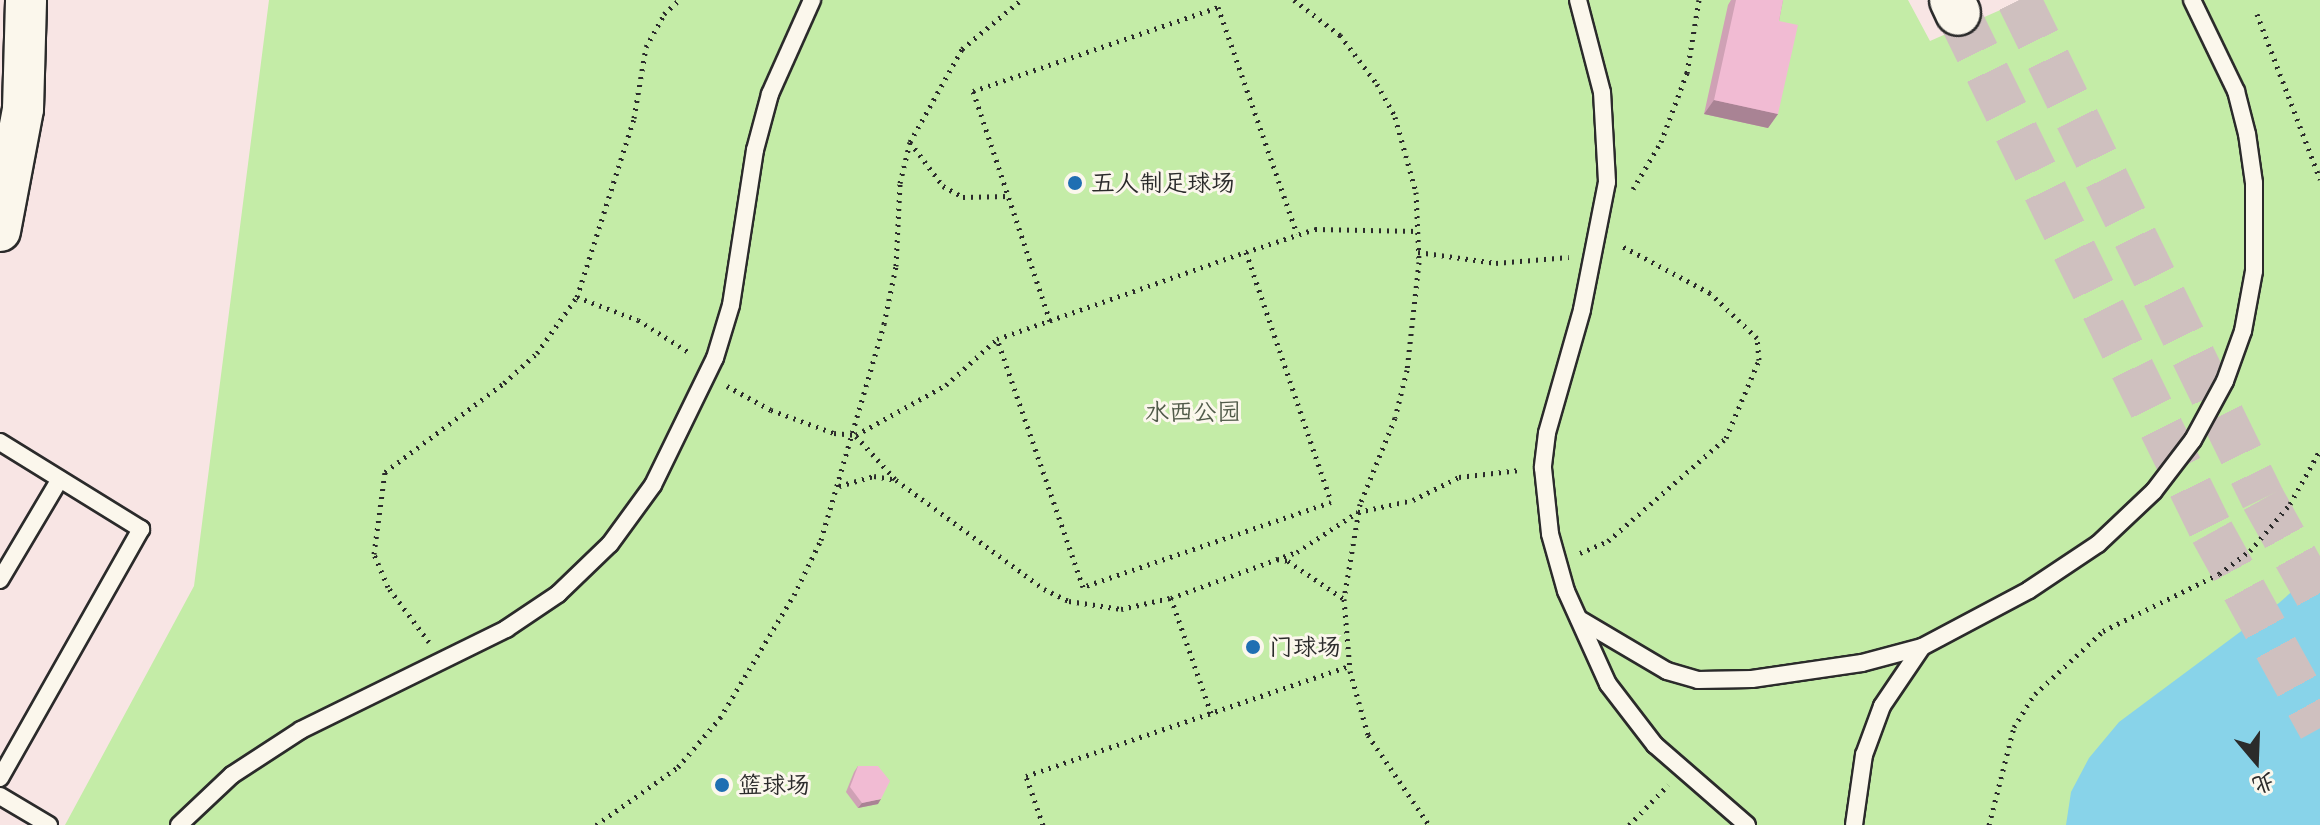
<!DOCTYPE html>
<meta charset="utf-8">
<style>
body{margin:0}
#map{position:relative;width:2320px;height:825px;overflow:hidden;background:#f8e5e4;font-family:"Patrick Hand","LXGW WenKai TC",sans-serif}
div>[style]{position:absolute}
.green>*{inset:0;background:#c4eca7}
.water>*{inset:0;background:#88d3e9}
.secondary-tunnel>*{height:44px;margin-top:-22px;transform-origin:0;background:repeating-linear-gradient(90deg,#cfc0bf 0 44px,transparent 0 66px)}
.path>*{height:5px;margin-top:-2.5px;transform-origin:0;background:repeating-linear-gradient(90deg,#2b2b2b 0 2px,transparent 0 8px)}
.roads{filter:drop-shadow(2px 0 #2b2b2b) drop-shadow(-2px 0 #2b2b2b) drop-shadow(0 2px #2b2b2b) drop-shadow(0 -2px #2b2b2b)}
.service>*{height:16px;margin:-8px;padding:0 8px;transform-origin:8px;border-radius:8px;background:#fbf7ec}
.tertiary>*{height:40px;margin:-20px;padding:0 20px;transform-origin:20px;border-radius:20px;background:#fbf7ec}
.secondary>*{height:44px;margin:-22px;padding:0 22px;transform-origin:22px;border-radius:22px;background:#fbf7ec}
.wall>*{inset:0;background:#cfa1b5}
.shaded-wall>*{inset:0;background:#a98394}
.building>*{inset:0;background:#f1bbd3}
.dots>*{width:22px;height:22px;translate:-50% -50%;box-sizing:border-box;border:4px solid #fbf7ec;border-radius:50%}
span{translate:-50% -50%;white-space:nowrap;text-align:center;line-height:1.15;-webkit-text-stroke:6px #fbf7ec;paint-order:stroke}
.poi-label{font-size:24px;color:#2b2b2b}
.left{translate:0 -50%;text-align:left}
.park-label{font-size:24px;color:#515b4a}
.north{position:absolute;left:2216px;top:721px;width:80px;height:80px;-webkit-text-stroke:6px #fbf7ec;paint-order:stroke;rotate:161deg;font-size:22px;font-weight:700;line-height:32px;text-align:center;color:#2b2b2b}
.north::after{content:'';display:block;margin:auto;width:28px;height:36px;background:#2b2b2b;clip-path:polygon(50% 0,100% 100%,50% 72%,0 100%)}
</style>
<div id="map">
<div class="green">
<div style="clip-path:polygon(269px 0,1908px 0,1930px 41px,2023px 0,2320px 0,2320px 825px,65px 825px,194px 586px)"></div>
</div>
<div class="water">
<div style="clip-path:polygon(2320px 566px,2320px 825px,2066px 825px,2071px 792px,2089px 758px,2119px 722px,2279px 603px)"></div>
</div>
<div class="secondary-tunnel">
<div style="left:2019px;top:0;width:555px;rotate:63.94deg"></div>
<div style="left:2263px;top:499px;width:117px;rotate:60.8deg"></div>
<div style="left:1958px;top:13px;width:578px;rotate:63.92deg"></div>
<div style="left:2212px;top:532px;width:224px;rotate:61.1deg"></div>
</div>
<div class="path">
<div style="left:1294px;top:0;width:58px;rotate:37.3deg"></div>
<div style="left:1340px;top:35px;width:61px;rotate:52.9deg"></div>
<div style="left:1377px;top:84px;width:38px;rotate:61deg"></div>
<div style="left:1395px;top:117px;width:78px;rotate:74.4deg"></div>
<div style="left:1416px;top:192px;width:70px;rotate:87.5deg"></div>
<div style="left:1419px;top:262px;width:109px;rotate:96.3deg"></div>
<div style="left:1407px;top:370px;width:49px;rotate:104deg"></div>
<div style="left:1395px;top:418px;width:93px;rotate:112.1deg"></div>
<div style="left:1360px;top:504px;width:96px;rotate:99.6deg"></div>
<div style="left:1344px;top:599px;width:72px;rotate:85.2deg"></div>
<div style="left:1350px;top:671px;width:66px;rotate:74.3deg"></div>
<div style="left:1368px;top:735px;width:109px;rotate:55.9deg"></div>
<div style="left:2257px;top:14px;width:177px;rotate:69.1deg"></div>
<div style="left:910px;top:142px;width:55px;rotate:53.1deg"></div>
<div style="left:943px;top:186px;width:23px;rotate:29deg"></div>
<div style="left:963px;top:197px;width:45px;rotate:-1.3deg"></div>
<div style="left:1633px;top:189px;width:55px;rotate:-59.2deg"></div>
<div style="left:1661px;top:142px;width:74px;rotate:-69.4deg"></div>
<div style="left:1687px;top:73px;width:74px;rotate:-80.7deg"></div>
<div style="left:1246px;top:252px;width:264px;rotate:71.2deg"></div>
<div style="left:1331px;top:502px;width:262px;rotate:161.1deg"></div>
<div style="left:1083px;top:587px;width:262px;rotate:-109.1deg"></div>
<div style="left:997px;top:339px;width:264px;rotate:-19.3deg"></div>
<div style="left:1246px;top:252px;width:73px;rotate:-18.4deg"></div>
<div style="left:1315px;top:229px;width:103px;rotate:1.1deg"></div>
<div style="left:1418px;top:252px;width:79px;rotate:8deg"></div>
<div style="left:1496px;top:263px;width:73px;rotate:-4.7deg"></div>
<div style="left:577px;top:297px;width:65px;rotate:20.7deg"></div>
<div style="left:638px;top:320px;width:62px;rotate:32.4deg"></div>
<div style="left:1050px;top:321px;width:243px;rotate:-108.5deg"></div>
<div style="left:973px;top:91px;width:259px;rotate:-18.9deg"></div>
<div style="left:1218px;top:7px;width:240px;rotate:70.8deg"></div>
<div style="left:727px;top:386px;width:50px;rotate:28.6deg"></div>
<div style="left:771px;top:410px;width:67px;rotate:20.1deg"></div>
<div style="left:834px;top:433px;width:22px;rotate:5deg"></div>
<div style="left:856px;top:435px;width:103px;rotate:-29.1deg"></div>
<div style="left:946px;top:385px;width:69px;rotate:-42deg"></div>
<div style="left:856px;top:436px;width:58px;rotate:47.8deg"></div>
<div style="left:839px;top:486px;width:36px;rotate:-16deg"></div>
<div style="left:874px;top:476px;width:22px;rotate:10deg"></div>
<div style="left:896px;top:480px;width:184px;rotate:36.4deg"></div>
<div style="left:1044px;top:589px;width:28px;rotate:26deg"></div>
<div style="left:1069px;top:601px;width:53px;rotate:8.7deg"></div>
<div style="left:1121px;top:609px;width:50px;rotate:-12.7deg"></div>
<div style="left:1580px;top:553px;width:30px;rotate:-23deg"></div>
<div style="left:1608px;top:541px;width:157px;rotate:-41.1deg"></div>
<div style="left:1726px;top:438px;width:85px;rotate:-67.1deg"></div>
<div style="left:1759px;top:360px;width:22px;rotate:-95deg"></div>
<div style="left:1757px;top:338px;width:65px;rotate:-136.2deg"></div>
<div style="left:1710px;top:293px;width:102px;rotate:-151.9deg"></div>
<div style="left:1277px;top:559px;width:11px;rotate:10deg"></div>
<div style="left:1288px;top:561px;width:68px;rotate:34.2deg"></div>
<div style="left:429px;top:642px;width:69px;rotate:-126.7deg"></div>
<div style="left:388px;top:587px;width:36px;rotate:-113deg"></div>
<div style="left:374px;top:554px;width:83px;rotate:-82.4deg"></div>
<div style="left:385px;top:472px;width:149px;rotate:-36.8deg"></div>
<div style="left:504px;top:383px;width:45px;rotate:-42.3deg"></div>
<div style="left:537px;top:353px;width:69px;rotate:-54.5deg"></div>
<div style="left:577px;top:297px;width:188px;rotate:-72.3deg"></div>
<div style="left:634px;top:118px;width:72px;rotate:-80.4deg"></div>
<div style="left:646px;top:47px;width:38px;rotate:-61deg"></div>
<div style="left:664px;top:14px;width:21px;rotate:-43deg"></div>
<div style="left:1211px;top:713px;width:122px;rotate:-109.2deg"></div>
<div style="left:1171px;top:598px;width:134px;rotate:-20.1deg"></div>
<div style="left:1297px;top:552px;width:73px;rotate:-33.3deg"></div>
<div style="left:1358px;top:512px;width:56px;rotate:-12.3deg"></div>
<div style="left:1413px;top:500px;width:51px;rotate:-26.6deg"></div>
<div style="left:1459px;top:477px;width:61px;rotate:-6.5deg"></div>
<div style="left:596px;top:825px;width:100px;rotate:-35.3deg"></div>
<div style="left:678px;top:767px;width:65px;rotate:-49.4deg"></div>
<div style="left:720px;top:718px;width:144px;rotate:-59deg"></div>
<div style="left:794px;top:595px;width:61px;rotate:-63.9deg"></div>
<div style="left:821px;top:540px;width:225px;rotate:-73.7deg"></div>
<div style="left:884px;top:324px;width:59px;rotate:-78.3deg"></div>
<div style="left:896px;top:266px;width:83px;rotate:-87.2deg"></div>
<div style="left:900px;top:183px;width:42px;rotate:-76.3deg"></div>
<div style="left:910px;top:142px;width:107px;rotate:-60.8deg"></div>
<div style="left:962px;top:49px;width:77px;rotate:-39.7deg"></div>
<div style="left:1043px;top:825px;width:52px;rotate:-109.1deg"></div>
<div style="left:1026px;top:776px;width:341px;rotate:-18.8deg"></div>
<div style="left:1629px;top:825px;width:56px;rotate:-45.7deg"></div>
<div style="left:1989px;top:825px;width:101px;rotate:-75.7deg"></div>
<div style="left:2014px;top:727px;width:39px;rotate:-58deg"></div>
<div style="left:2035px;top:694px;width:93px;rotate:-42.8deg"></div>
<div style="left:2103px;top:631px;width:129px;rotate:-26.2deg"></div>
<div style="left:2219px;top:574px;width:39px;rotate:-37deg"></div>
<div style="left:2250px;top:551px;width:62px;rotate:-49.6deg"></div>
<div style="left:2290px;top:504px;width:62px;rotate:-60.9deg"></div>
</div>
<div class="roads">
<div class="service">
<div style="left:1578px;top:0;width:95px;rotate:75.4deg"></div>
<div style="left:1602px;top:92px;width:90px;rotate:86.8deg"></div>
<div style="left:1607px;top:182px;width:130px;rotate:101.1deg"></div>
<div style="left:1582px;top:310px;width:128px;rotate:105.9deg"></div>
<div style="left:1547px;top:433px;width:35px;rotate:97deg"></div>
<div style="left:1543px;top:468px;width:66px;rotate:83.9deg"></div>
<div style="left:1550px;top:534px;width:59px;rotate:74.3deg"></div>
<div style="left:1566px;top:591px;width:102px;rotate:65.7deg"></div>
<div style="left:1608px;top:684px;width:77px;rotate:52.4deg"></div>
<div style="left:1655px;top:745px;width:122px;rotate:41deg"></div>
<div style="left:0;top:442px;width:166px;rotate:31.7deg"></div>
<div style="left:141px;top:529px;width:286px;rotate:119.5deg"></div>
<div style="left:0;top:580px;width:117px;rotate:-59.3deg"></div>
<div style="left:1579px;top:619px;width:102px;rotate:30.6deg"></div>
<div style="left:1667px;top:671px;width:32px;rotate:16deg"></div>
<div style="left:1698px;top:680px;width:54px;rotate:-1.1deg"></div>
<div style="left:1752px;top:679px;width:111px;rotate:-8.3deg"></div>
<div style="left:1862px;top:663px;width:62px;rotate:-14.9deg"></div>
<div style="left:1922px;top:647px;width:121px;rotate:-28deg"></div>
<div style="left:2029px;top:590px;width:83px;rotate:-33.7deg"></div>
<div style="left:2098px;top:544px;width:77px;rotate:-43.4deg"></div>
<div style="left:2154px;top:491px;width:64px;rotate:-52.6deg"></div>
<div style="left:2193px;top:440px;width:67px;rotate:-61.5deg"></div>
<div style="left:2225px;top:381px;width:53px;rotate:-70.2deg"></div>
<div style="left:2243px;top:331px;width:61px;rotate:-79.6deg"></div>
<div style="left:2254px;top:271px;width:88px;rotate:-90deg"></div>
<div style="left:2254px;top:183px;width:49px;rotate:-98.1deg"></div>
<div style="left:2247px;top:134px;width:44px;rotate:-104.3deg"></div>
<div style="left:2236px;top:91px;width:101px;rotate:-115.8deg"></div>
<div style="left:0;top:796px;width:57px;rotate:30.6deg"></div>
<div style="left:179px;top:825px;width:73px;rotate:-43.3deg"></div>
<div style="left:232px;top:775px;width:82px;rotate:-33.1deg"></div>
<div style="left:301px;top:730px;width:229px;rotate:-26.2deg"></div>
<div style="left:506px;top:629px;width:63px;rotate:-33.9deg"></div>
<div style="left:558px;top:594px;width:72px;rotate:-43.9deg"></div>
<div style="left:610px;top:544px;width:73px;rotate:-53.9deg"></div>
<div style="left:653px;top:485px;width:141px;rotate:-64deg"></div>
<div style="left:715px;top:358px;width:55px;rotate:-73.2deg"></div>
<div style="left:731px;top:305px;width:157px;rotate:-81.2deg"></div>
<div style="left:755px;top:150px;width:58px;rotate:-75deg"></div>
<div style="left:770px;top:94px;width:103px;rotate:-65.9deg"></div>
<div style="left:1854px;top:825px;width:71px;rotate:-81.9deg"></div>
<div style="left:1864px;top:755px;width:52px;rotate:-69.8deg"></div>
<div style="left:1882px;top:706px;width:71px;rotate:-55.9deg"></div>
</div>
<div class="tertiary">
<div style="left:0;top:231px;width:124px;rotate:-79.3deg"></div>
<div style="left:23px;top:109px;width:109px;rotate:-88.4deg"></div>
</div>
<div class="secondary">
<div style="left:1952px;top:0;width:14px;rotate:65deg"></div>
</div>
</div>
<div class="wall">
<div style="clip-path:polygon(1731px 0,1783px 0,1779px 21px,1778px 114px,1768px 128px,1704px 114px,1728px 5px)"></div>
<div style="clip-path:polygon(858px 766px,878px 804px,858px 808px,846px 792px,854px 772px)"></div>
</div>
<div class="shaded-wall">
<div style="clip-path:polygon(1714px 100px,1778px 114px,1768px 128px,1704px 114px)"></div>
<div style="clip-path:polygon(881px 799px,878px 804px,858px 808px,862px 803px)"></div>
</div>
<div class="building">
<div style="clip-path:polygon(1736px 0,1783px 0,1779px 21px,1798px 25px,1778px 114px,1714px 100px)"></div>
<div style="clip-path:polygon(858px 766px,878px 766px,890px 781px,881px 799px,862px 803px,850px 787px)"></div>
</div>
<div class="dots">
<div style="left:1075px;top:183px;background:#1f6fb2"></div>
<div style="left:1253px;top:647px;background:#1f6fb2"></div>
<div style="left:722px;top:785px;background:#1f6fb2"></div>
</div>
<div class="poi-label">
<span class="left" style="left:1091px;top:183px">五人制足球场</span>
<span class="left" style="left:1269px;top:647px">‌门球场‌</span>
<span class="left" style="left:738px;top:785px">篮球场</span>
</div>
<div class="park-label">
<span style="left:1193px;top:412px">水西公园</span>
</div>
<div class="north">北</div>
</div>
